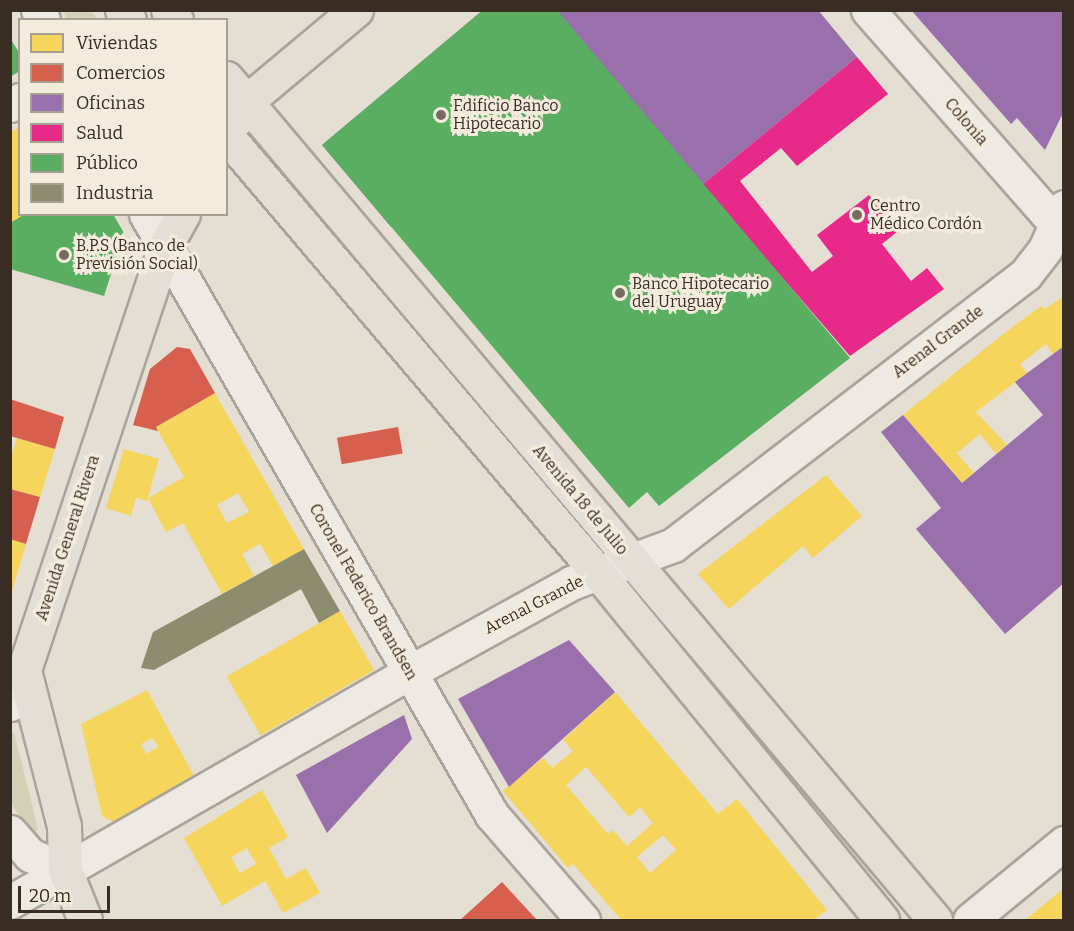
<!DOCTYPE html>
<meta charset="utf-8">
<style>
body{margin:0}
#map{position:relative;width:1074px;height:931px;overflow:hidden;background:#e4ded3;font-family:Bitter,serif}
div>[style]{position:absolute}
.green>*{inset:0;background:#d3d2b7}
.homes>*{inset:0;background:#f6d55c;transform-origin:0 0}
.shops>*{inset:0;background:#d6604d;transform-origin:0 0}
.offices>*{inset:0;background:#9970ab}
.health>*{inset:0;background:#e7298a}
.public>*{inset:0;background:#5aae61}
.industry>*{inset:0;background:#8c8c6e}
.roads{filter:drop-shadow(2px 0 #aaa39b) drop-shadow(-2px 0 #aaa39b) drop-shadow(0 2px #aaa39b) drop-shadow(0 -2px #aaa39b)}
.minor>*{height:33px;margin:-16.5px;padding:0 16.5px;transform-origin:16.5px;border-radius:16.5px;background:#edeae3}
.major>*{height:33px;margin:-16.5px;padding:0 16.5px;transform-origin:16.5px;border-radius:16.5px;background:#e4dfd6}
.dots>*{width:16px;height:16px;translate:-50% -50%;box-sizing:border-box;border:3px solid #f3ebdb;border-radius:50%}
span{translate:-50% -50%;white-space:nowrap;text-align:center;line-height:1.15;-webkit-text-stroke:6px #f3ebdb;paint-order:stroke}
.poi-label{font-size:16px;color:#392d23}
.left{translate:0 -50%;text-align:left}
.street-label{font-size:16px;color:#392d23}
.frame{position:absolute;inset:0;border:12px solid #392d23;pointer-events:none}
.legend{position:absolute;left:18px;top:18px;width:210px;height:198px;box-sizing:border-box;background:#f3ebdb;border:2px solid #a99f91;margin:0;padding:8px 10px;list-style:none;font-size:18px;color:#392d23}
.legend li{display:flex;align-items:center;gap:12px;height:30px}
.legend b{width:30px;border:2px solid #a99f91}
.scale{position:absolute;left:18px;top:886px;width:92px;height:27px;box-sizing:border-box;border:3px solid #392d23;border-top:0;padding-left:8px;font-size:18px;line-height:21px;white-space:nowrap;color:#392d23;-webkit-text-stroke:4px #f3ebdb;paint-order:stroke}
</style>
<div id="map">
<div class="green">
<div style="clip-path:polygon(63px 11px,90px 11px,98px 19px,68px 19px)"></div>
<div style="clip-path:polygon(14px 732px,38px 829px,32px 835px,11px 803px,10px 737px)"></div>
</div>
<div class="homes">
<div style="clip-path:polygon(20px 127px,20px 214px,25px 214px,10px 223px,10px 132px)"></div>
<div style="clip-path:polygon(1064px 296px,1064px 346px,1053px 354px,1046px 344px,1020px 364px,1027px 373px,976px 412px,1007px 445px,996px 454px,980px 434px,957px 453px,974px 473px,962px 483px,903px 415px,1002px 335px,1041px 306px,1045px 309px)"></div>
<div style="clip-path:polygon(evenodd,215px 393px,304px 549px,273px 566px,260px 544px,242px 554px,254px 576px,222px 594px,183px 523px,166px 532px,148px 498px,184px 477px,156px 427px,215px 393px,238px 493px,249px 512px,227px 523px,217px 505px,238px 493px)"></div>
<div style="clip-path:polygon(17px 438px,55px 449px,40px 497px,10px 489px,10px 460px)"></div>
<div style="clip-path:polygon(124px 449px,159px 459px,147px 501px,136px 498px,131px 516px,106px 508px)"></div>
<div style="clip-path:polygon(826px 475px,862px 516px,813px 558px,803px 546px,729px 609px,698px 574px)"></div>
<div style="clip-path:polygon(10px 539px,26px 544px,11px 595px,10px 595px)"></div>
<div style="left:340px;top:611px;width:68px;height:131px;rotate:60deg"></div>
<div style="clip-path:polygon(evenodd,147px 690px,194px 776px,114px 822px,102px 816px,81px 724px,147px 690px,153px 738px,158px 747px,146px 754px,141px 744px,153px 738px)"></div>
<div style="clip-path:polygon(evenodd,615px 692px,718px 814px,737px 799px,827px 910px,814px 920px,621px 920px,573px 864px,568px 868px,503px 791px,543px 758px,552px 768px,573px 751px,563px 740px,615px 692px,586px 767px,629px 817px,640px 807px,653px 823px,627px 846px,613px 830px,608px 834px,566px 785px,586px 767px,615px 692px,663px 835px,676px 850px,650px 873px,637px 857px,663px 835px)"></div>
<div style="clip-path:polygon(evenodd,262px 790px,288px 837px,269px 848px,286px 879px,306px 868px,320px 893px,283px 913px,265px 881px,222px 906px,184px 838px,262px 790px,247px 848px,256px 864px,240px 873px,231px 857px,247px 848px)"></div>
<div style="clip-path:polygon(1064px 888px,1064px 920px,1025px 920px)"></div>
</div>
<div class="shops">
<div style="clip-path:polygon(177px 347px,190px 349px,215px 393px,156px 427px,158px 431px,133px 425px,150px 369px)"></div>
<div style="clip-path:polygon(10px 399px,64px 417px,55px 449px,10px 436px)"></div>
<div style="left:398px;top:427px;width:27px;height:62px;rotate:80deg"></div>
<div style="clip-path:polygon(10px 489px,40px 497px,26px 544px,10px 539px)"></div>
<div style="clip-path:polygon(502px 882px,537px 920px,460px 920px)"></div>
</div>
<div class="offices">
<div style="clip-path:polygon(483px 10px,818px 10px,857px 57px,702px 185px,595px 56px,391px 227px,322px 145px)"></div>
<div style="clip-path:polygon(911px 10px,1064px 10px,1064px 111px,1045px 150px,1017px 118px,1011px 124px)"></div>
<div style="clip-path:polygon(1064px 346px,1064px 583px,1005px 634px,916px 529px,941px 508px,881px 432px,903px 415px,962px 483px,1043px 415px,1015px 382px)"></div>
<div style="clip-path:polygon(569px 640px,615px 692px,509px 787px,458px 699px)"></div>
<div style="clip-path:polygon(404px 715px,412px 739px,327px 833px,296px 775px)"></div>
</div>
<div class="health">
<div style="clip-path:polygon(857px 57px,888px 94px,797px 166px,781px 148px,740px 181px,812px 272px,833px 256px,817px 235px,869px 195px,898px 231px,882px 244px,911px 281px,927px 268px,944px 289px,850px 356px,702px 185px)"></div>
</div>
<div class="public">
<div style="clip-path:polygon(483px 10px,557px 10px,850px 358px,659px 506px,647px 492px,629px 508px,322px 145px)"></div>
<div style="clip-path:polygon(10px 38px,20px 54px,20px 71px,10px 77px)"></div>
<div style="clip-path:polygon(25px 214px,113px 214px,124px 233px,104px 296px,10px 269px,10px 223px)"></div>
</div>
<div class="industry">
<div style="clip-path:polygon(304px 549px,340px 611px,319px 623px,301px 589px,154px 670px,141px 668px,153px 632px)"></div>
</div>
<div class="roads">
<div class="minor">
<div style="left:38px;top:10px;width:11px;rotate:63deg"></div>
<div style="left:868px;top:10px;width:297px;rotate:48.7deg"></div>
<div style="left:10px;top:105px;width:11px;rotate:-27deg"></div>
<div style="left:146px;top:214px;width:693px;rotate:60.07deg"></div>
<div style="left:492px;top:815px;width:139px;rotate:49.1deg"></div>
<div style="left:10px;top:704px;width:37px;rotate:-68deg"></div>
<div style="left:10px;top:832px;width:30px;rotate:49deg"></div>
<div style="left:30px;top:855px;width:38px;rotate:23deg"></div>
<div style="left:10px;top:902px;width:461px;rotate:-29.9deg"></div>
<div style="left:410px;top:672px;width:184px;rotate:-28.9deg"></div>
<div style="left:571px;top:583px;width:109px;rotate:-20.4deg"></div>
<div style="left:673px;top:545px;width:444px;rotate:-37.5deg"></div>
<div style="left:1025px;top:275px;width:33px;rotate:-52deg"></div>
<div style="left:1045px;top:249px;width:46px;rotate:-65.7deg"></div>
<div style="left:970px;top:920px;width:122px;rotate:-39.3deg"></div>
</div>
<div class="major">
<div style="left:122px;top:10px;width:12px;rotate:55deg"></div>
<div style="left:168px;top:10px;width:13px;rotate:51deg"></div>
<div style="left:226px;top:78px;width:1101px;rotate:49.9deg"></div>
<div style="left:236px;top:120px;width:22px;rotate:-60deg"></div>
<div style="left:247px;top:101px;width:142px;rotate:-39.9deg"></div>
<div style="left:226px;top:135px;width:576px;rotate:49.65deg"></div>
<div style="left:599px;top:574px;width:447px;rotate:50.7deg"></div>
<div style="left:85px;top:920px;width:54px;rotate:-111.8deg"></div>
<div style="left:65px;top:870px;width:44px;rotate:-91.3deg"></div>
<div style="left:64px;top:826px;width:161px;rotate:-104.4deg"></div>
<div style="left:24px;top:670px;width:445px;rotate:-71.6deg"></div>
<div style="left:164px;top:248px;width:39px;rotate:-61deg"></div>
</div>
</div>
<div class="dots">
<div style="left:441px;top:115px;background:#756b61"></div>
<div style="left:857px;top:215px;background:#756b61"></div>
<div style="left:64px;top:255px;background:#756b61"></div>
<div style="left:620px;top:293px;background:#756b61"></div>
</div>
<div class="poi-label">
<span class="left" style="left:453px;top:115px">Edificio Banco<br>Hipotecario</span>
<span class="left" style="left:870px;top:215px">Centro<br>Médico Cordón</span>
<span class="left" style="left:76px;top:255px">B.P.S (Banco de<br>Previsión Social)</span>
<span class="left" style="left:632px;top:293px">Banco Hipotecario<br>del Uruguay</span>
</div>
<div class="street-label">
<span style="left:966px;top:122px;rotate:49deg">Colonia</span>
<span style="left:938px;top:342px;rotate:-37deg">Arenal Grande</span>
<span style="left:580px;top:500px;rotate:50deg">Avenida 18 de Julio</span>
<span style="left:68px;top:538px;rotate:-72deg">Avenida General Rivera</span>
<span style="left:363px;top:592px;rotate:60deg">Coronel Federico Brandsen</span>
<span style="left:534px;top:605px;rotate:-27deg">Arenal Grande</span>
</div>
<div class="frame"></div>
<ul class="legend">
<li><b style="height:16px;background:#f6d55c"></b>Viviendas</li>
<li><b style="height:16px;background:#d6604d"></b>Comercios</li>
<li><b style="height:16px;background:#9970ab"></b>Oficinas</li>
<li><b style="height:16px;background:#e7298a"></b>Salud</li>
<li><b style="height:16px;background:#5aae61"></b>Público</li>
<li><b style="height:16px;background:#8c8c6e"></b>Industria</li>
</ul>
<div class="scale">20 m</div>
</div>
